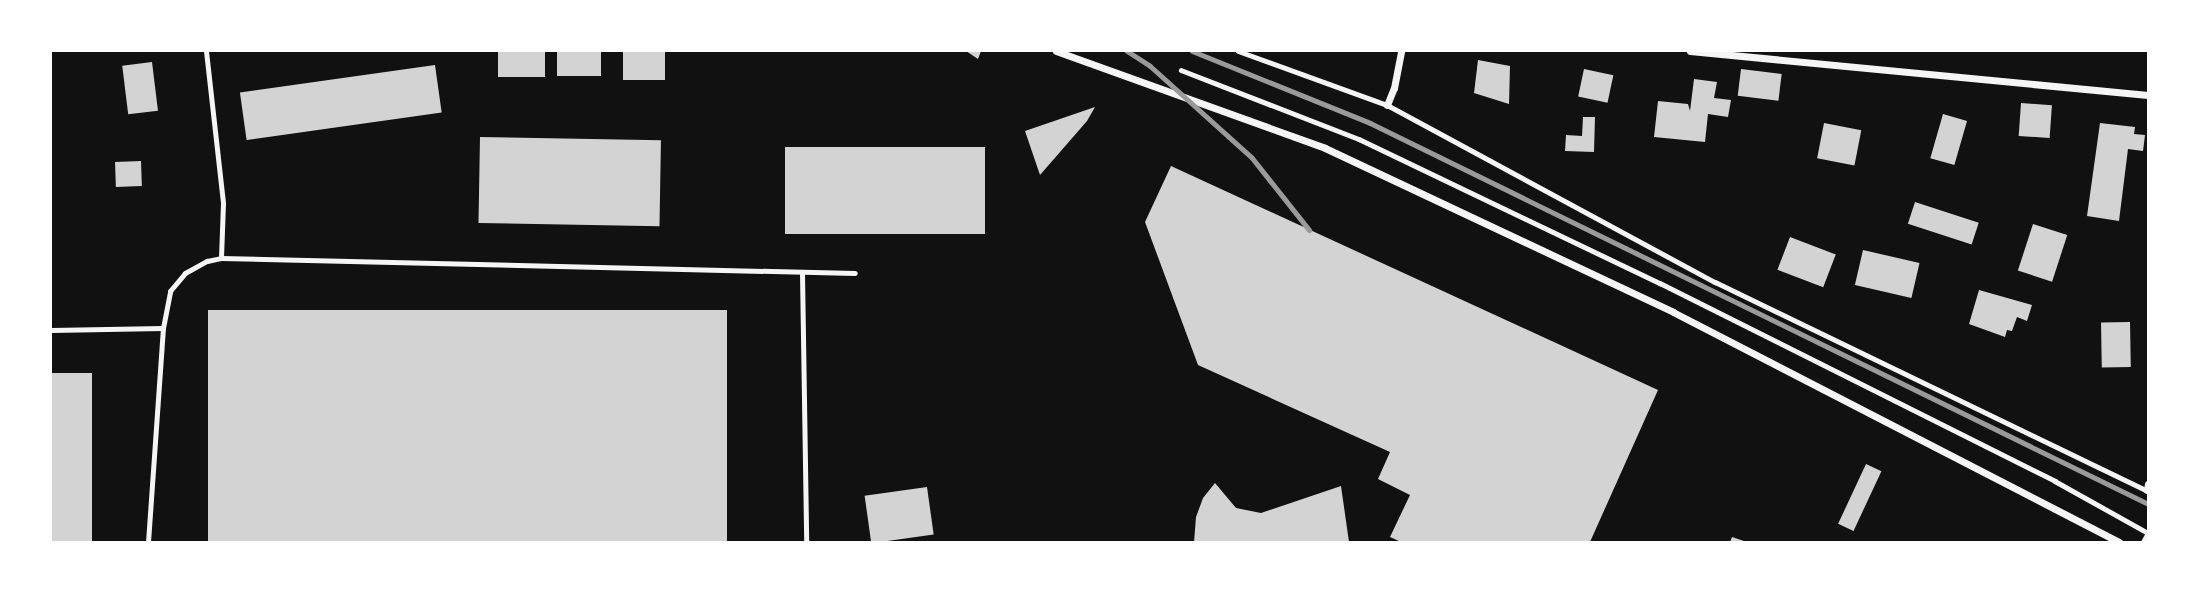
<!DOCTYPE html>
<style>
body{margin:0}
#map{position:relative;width:2199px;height:593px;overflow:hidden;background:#111;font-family:"Golos Text",sans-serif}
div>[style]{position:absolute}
.building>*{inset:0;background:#d3d3d3;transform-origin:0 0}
.path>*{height:4.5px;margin:-2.25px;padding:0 2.25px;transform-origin:2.25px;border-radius:2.25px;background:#f5f5f5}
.service>*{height:5px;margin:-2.5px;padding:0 2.5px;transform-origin:2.5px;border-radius:2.5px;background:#f5f5f5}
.minor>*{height:7px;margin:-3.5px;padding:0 3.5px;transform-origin:3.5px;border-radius:3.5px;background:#f5f5f5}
.rail>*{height:5px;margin:-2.5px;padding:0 2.5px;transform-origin:2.5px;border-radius:2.5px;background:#9a9a9a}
span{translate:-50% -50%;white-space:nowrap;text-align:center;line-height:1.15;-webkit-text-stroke:5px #fff;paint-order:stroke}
.frame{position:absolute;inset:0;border:52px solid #fff;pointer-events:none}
</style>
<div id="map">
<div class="building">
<div style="left:498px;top:51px;width:47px;height:26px"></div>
<div style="left:557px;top:51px;width:44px;height:25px"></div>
<div style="left:623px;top:51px;width:42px;height:29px"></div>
<div style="clip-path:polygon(966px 51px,981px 51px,978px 59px)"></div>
<div style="clip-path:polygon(1478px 60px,1510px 66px,1509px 104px,1474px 93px)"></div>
<div style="left:152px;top:62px;width:49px;height:30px;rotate:83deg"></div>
<div style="left:435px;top:65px;width:48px;height:197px;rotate:82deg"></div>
<div style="left:1584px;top:69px;width:30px;height:28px;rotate:12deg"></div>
<div style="left:1741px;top:69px;width:41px;height:27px;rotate:7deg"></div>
<div style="clip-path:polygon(1694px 79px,1717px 82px,1714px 98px,1731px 100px,1728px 117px,1708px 114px,1705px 142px,1654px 137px,1658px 101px,1688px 104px,1690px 111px)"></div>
<div style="left:2021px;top:103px;width:31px;height:33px;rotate:4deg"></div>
<div style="clip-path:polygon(1095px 107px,1087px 121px,1040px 175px,1025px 131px)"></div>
<div style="left:1943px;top:114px;width:25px;height:46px;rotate:16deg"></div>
<div style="clip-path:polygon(1583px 117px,1595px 117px,1594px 152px,1565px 151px,1566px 135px,1582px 136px)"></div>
<div style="left:1824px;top:123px;width:38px;height:36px;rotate:11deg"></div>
<div style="clip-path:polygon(2100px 123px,2135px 127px,2134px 134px,2145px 135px,2143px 151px,2128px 149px,2119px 221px,2087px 216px)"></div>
<div style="left:480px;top:137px;width:181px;height:86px;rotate:1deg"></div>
<div style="left:985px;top:147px;width:87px;height:200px;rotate:90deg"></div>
<div style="left:141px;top:161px;width:25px;height:26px;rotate:88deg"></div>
<div style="clip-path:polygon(1171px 166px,1658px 390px,1590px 542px,1401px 542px,1390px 537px,1410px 495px,1378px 479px,1390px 452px,1198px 365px,1145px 222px)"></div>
<div style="left:1915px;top:202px;width:67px;height:23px;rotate:18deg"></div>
<div style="left:2033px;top:224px;width:36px;height:49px;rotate:18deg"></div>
<div style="left:1790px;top:237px;width:49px;height:35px;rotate:21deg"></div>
<div style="left:1863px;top:250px;width:58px;height:36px;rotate:13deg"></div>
<div style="clip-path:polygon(1979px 290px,2032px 305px,2027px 321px,2017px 317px,2012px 331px,2007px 330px,2005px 337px,1969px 324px)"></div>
<div style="left:727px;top:310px;width:232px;height:519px;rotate:90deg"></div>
<div style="left:2130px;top:322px;width:45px;height:29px;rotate:89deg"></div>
<div style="left:51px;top:373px;width:41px;height:169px"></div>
<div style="left:1866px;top:464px;width:17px;height:66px;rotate:25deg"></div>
<div style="clip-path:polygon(1215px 483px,1236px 508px,1261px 513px,1341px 486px,1349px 542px,1194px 542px,1196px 517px,1203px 498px)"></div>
<div style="left:927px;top:487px;width:48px;height:63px;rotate:82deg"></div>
<div style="clip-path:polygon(1732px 537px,1747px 542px,1730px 542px)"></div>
</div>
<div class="path">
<div style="left:1181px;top:70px;width:191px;rotate:21.2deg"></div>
<div style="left:1359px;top:139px;width:334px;rotate:25.6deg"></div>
<div style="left:1660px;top:283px;width:442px;rotate:26.6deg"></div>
<div style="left:2055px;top:481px;width:107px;rotate:29.2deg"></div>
<div style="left:2143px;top:542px;width:10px;rotate:-61deg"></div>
</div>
<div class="service">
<div style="left:206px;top:51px;width:153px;rotate:83.6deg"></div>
<div style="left:223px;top:203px;width:55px;rotate:92.1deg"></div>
<div style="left:1238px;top:51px;width:158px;rotate:19.9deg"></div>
<div style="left:1387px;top:105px;width:373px;rotate:28.4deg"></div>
<div style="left:1715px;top:282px;width:481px;rotate:25.8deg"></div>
<div style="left:802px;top:273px;width:269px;rotate:89.1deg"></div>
<div style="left:51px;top:330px;width:112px;rotate:-1deg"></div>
<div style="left:148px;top:542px;width:215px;rotate:-86deg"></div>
<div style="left:163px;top:328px;width:38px;rotate:-79deg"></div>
<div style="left:170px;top:291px;width:23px;rotate:-50deg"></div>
<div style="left:185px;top:273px;width:25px;rotate:-29deg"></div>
<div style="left:207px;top:261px;width:14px;rotate:-12deg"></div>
<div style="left:221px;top:258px;width:634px;rotate:1.36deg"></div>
</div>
<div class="minor">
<div style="left:1056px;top:51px;width:286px;rotate:19.8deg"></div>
<div style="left:1325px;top:148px;width:385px;rotate:25.2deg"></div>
<div style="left:1673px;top:312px;width:502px;rotate:27.28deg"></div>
<div style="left:1690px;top:51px;width:460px;rotate:5.5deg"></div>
<div style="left:1387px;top:105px;width:18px;rotate:-68deg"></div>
<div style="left:1394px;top:88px;width:38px;rotate:-79deg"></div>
<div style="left:2147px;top:490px;width:6px;rotate:-81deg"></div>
</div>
<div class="rail">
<div style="left:1127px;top:51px;width:27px;rotate:33deg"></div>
<div style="left:1150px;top:66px;width:137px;rotate:42deg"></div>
<div style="left:1252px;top:158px;width:92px;rotate:51.6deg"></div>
<div style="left:1192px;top:51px;width:192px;rotate:22deg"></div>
<div style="left:1370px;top:123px;width:866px;rotate:26.09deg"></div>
</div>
<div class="frame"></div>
</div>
